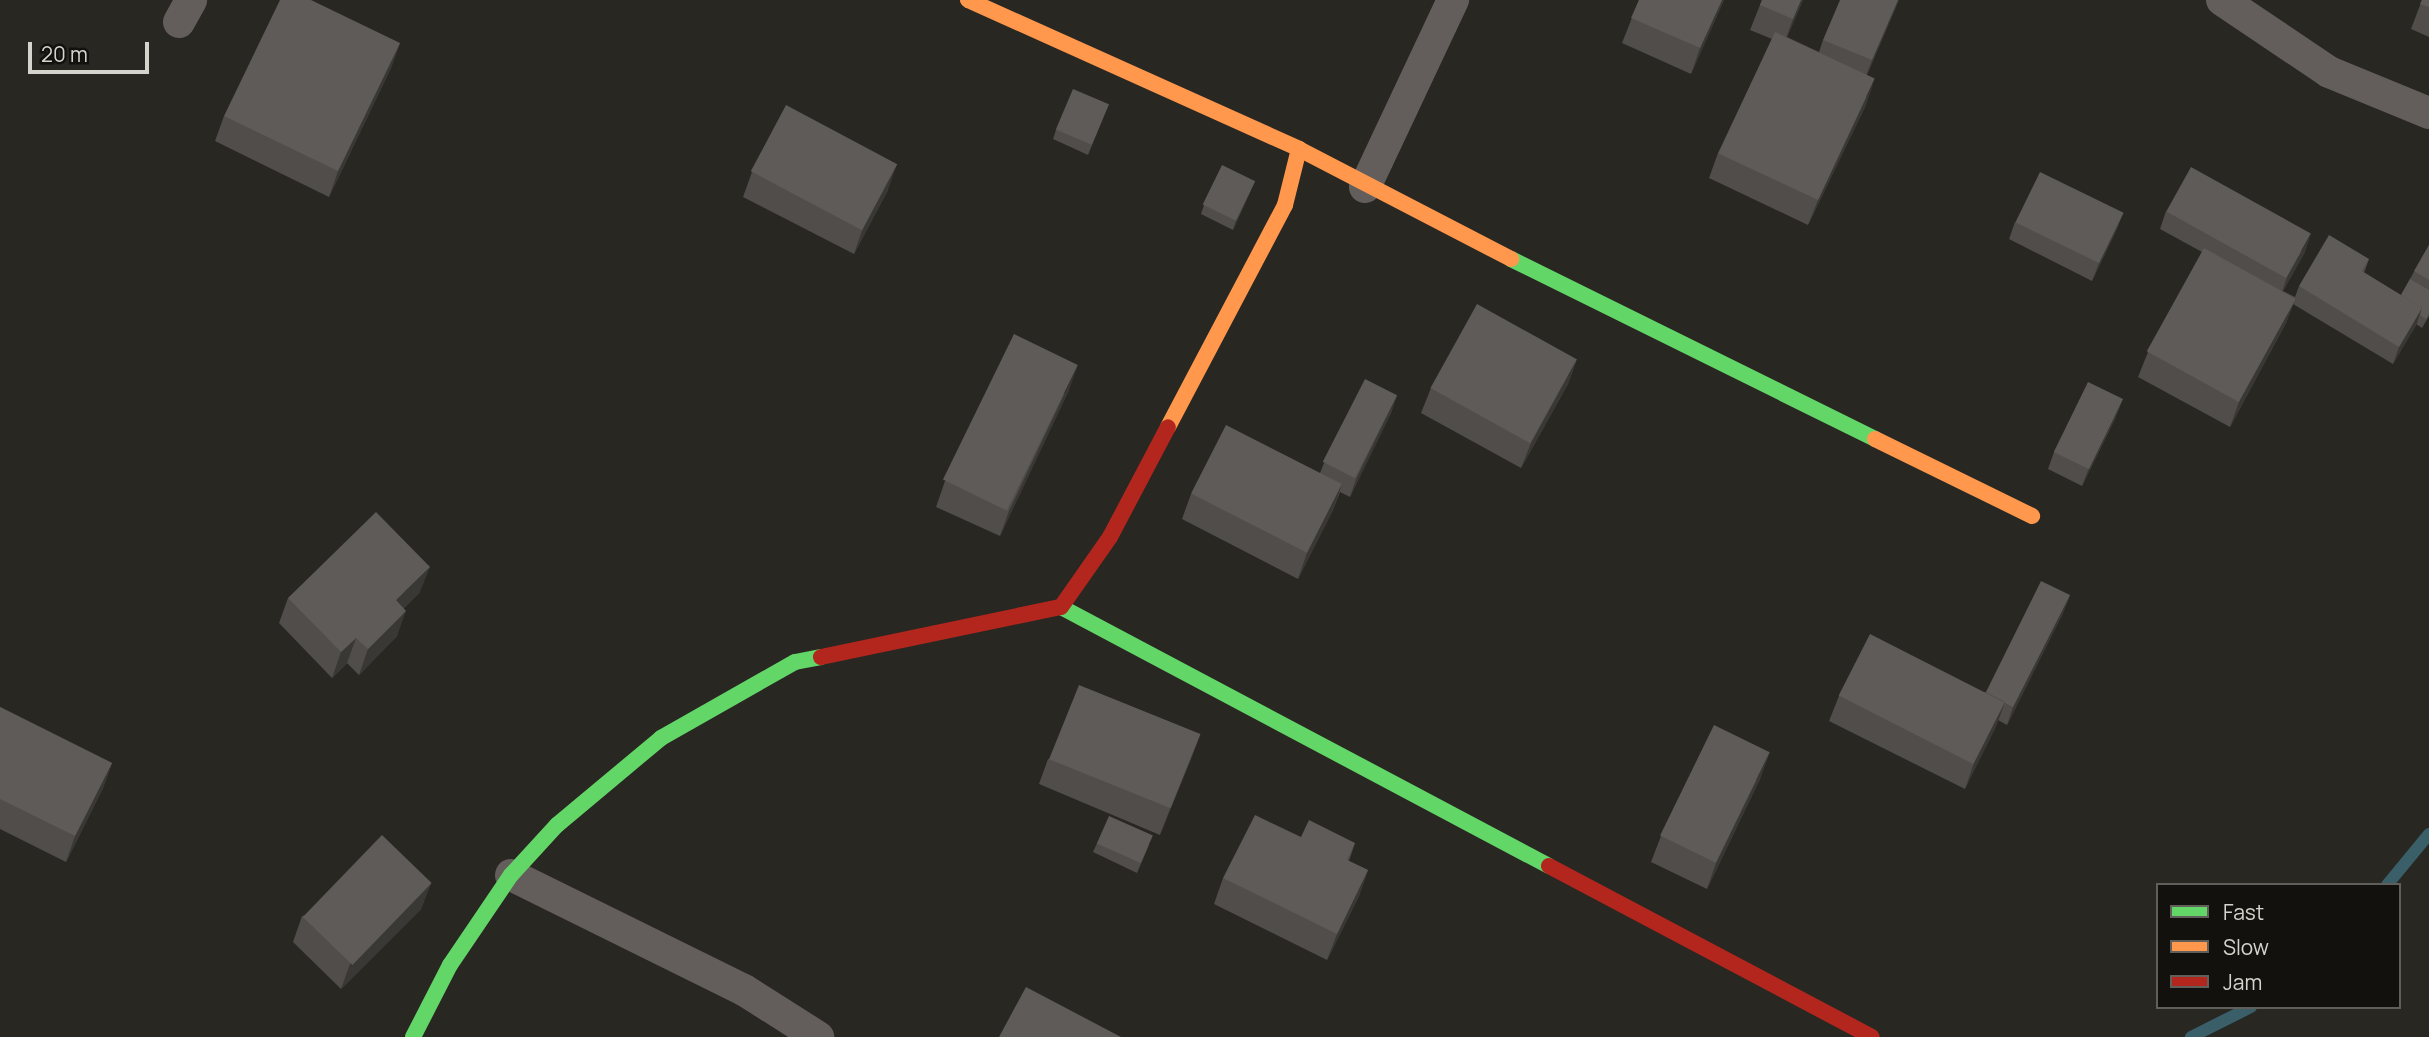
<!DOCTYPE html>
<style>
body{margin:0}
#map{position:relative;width:2429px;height:1037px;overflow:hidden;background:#282722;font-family:Manrope,sans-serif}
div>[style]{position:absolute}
.stream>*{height:12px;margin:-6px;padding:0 6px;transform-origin:6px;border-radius:6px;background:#3b5f69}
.street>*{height:32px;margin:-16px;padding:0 16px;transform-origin:16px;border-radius:16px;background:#635e5b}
.fast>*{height:16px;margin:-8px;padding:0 8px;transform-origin:8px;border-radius:8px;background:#63d668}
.slow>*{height:16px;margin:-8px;padding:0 8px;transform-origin:8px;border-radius:8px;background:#ff974d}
.jam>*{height:16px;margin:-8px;padding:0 8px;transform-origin:8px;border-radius:8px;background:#b3261e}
.wall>*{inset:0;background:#504d4a}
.shaded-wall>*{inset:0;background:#3a3834}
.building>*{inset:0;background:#5e5b58;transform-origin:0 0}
span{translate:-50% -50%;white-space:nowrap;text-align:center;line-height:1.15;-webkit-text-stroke:6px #13110d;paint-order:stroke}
.legend{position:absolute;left:2156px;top:883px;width:245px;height:126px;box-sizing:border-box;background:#13110d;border:2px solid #615f59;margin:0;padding:9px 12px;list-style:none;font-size:21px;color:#d6d3cc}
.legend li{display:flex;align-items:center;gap:14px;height:35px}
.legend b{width:35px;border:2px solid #615f59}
.scale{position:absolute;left:28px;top:42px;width:121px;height:32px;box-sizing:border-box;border:4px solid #d6d3cc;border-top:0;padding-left:9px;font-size:21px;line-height:24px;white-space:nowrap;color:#d6d3cc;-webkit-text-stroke:5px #13110d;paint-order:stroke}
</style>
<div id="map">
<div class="stream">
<div style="left:2387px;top:885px;width:66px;rotate:-50.5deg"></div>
<div style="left:2191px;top:1037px;width:67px;rotate:-26.6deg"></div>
</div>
<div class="street">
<div style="left:2222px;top:0;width:129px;rotate:33.9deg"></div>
<div style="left:2329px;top:72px;width:108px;rotate:22.3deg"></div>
<div style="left:179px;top:22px;width:25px;rotate:-61deg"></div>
<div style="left:1365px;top:187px;width:207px;rotate:-64.8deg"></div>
<div style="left:511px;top:875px;width:260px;rotate:26.3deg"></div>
<div style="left:744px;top:990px;width:88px;rotate:32.4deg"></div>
</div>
<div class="fast">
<div style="left:1511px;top:259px;width:406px;rotate:26.3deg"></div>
<div style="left:1061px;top:607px;width:552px;rotate:27.96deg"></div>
<div style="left:413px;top:1037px;width:81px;rotate:-62.8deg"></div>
<div style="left:450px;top:965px;width:109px;rotate:-55.9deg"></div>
<div style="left:511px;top:875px;width:68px;rotate:-47.4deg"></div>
<div style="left:557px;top:825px;width:136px;rotate:-39.9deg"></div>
<div style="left:661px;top:738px;width:154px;rotate:-29.6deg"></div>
<div style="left:795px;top:662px;width:26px;rotate:-11deg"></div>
</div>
<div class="slow">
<div style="left:968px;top:0;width:363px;rotate:24.2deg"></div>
<div style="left:1299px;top:149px;width:239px;rotate:27.4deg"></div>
<div style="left:1168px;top:427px;width:251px;rotate:-62.2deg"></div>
<div style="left:1285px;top:205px;width:58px;rotate:-76deg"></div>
<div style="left:1875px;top:439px;width:175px;rotate:26.1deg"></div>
</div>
<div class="jam">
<div style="left:821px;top:657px;width:245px;rotate:-11.8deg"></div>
<div style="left:1061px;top:607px;width:85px;rotate:-55deg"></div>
<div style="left:1110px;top:537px;width:124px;rotate:-62.2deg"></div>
<div style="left:1549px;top:866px;width:365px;rotate:27.9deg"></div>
</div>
<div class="wall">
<div style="clip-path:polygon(1639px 0,1724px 0,1691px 74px,1622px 43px)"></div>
<div style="clip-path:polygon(1762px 0,1803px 0,1787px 37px,1819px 52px,1823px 40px,1899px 0,1867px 75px,1866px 105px,1808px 225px,1709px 178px,1718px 153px,1772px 39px,1750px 30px)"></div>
<div style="clip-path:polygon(2422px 0,2429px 0,2429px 37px,2411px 29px)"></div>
<div style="clip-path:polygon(400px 43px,391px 68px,329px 197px,215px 141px,224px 116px)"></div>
<div style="clip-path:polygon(1109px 104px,1088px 155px,1053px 139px,1056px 130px)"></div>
<div style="clip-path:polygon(752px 172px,888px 190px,854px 254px,743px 197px)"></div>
<div style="clip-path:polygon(1251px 190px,1233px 230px,1201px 214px,1204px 205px)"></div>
<div style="clip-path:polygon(2166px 211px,2305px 252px,2283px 291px,2295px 297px,2299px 286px,2369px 259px,2364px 273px,2401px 295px,2429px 245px,2429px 316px,2422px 328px,2416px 324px,2393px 364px,2293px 304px,2286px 323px,2230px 427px,2138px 377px,2148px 352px,2202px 252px,2160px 229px)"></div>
<div style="clip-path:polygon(2123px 213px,2116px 231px,2092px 281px,2009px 239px,2015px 222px)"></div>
<div style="clip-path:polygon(1577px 359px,1568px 384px,1521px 468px,1421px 413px,1431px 388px)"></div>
<div style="clip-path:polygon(1069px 390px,1000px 536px,936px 507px,945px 481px)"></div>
<div style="clip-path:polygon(1397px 395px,1391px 413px,1350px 497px,1340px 492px,1333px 510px,1298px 579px,1182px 519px,1191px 494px,1320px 473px,1324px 463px)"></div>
<div style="clip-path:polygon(2116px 417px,2082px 486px,2048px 469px,2054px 452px)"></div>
<div style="clip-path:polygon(420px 592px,404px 608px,397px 636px,359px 675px,347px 663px,332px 678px,279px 623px,288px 598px)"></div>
<div style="clip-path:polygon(2070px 595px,2063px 613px,2007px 725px,1998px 720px,1965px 789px,1829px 721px,1839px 696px,1986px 692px)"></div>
<div style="clip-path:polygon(0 707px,112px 763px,103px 788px,66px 862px,0 829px)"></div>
<div style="clip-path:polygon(1200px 735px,1160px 835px,1039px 784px,1048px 759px)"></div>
<div style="clip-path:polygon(1761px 777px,1707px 889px,1651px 862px,1661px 836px)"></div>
<div style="clip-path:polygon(1301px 837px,1355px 843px,1349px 861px,1368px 870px,1359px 896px,1327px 960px,1214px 904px,1223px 878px)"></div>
<div style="clip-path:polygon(1097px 843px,1149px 845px,1137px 873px,1093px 852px)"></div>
<div style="clip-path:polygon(431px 883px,421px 909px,341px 989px,293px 942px,302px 916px)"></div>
</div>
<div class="shaded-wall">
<div style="clip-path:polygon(1722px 0,1724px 0,1691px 74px,1700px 48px)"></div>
<div style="clip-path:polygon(1801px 0,1803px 0,1784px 44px,1793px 19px)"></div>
<div style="clip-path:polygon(1898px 0,1899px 0,1862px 86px,1872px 60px)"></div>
<div style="clip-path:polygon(400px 43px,391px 68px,329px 197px,338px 171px)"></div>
<div style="clip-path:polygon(1875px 79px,1866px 105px,1808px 225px,1818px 200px)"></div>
<div style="clip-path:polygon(897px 164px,888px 190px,854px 254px,863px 228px)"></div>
<div style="clip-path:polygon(1255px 181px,1251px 190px,1233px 230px,1236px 220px)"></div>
<div style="clip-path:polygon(2123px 213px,2116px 231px,2092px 281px,2099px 263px)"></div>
<div style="clip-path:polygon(2311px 234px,2305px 252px,2281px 295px,2287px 277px)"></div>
<div style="clip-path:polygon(2296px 298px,2286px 323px,2230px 427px,2239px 402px)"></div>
<div style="clip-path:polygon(2422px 308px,2416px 326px,2393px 364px,2399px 347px)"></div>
<div style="clip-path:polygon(1577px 359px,1568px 384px,1521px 468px,1531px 443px)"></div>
<div style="clip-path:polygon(1078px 365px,1069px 390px,1000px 536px,1009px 511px)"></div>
<div style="clip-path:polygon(1397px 395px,1391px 413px,1350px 497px,1356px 479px)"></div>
<div style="clip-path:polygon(2123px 399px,2116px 417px,2082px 486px,2089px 468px)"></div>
<div style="clip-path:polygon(1342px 484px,1333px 510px,1298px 579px,1307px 553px)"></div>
<div style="clip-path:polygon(430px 567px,420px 592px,386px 625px,396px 600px)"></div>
<div style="clip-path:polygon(2070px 595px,2063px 613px,2007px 725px,2013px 707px)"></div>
<div style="clip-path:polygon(406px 611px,397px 636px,359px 675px,368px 649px)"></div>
<div style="clip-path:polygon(356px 638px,347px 663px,332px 678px,341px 652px)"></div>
<div style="clip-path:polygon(2005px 702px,1996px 727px,1965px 789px,1974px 763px)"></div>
<div style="clip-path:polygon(1200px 735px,1191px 760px,1160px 835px,1170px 809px)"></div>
<div style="clip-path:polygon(1770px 752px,1761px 777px,1707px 889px,1716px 863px)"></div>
<div style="clip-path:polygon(112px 763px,103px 788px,66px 862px,75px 836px)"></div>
<div style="clip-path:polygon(1368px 870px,1359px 896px,1327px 960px,1337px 934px)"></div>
<div style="clip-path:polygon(431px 883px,421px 909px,341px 989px,350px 964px)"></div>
</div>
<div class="building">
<div style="clip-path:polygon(280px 0,311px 0,400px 43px,338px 171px,224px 116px)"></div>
<div style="clip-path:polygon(1639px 0,1722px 0,1700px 48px,1631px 18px)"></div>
<div style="clip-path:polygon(1762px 0,1801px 0,1793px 19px,1760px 5px)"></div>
<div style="clip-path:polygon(1840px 0,1898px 0,1872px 60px,1823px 40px)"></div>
<div style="clip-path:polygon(2422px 0,2429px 0,2429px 7px,2420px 4px)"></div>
<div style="left:1775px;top:32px;width:110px;height:134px;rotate:25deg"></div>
<div style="left:1073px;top:89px;width:39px;height:44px;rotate:23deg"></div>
<div style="left:786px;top:105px;width:126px;height:75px;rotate:28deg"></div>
<div style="left:1222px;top:165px;width:37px;height:44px;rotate:26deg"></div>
<div style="left:2191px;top:167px;width:137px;height:51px;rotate:29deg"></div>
<div style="left:2040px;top:172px;width:93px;height:56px;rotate:26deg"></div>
<div style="clip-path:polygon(2329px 235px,2369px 259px,2362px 271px,2422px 308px,2399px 347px,2299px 286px)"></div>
<div style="clip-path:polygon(2429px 245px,2429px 280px,2414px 271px)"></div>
<div style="left:2204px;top:248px;width:105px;height:118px;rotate:29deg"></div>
<div style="clip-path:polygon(2410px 279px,2429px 290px,2429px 313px,2426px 319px,2420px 315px,2422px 308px,2401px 295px)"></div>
<div style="left:1477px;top:304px;width:114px;height:96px;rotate:29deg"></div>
<div style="left:1014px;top:334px;width:71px;height:162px;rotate:26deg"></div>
<div style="left:1365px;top:379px;width:36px;height:93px;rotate:27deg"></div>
<div style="left:2088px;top:382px;width:39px;height:78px;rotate:26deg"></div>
<div style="left:1226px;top:425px;width:130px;height:77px;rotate:27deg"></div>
<div style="clip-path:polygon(376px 512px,430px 567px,396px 600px,406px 611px,368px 649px,356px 638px,341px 652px,288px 598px)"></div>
<div style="clip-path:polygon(2041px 581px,2070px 595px,2013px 707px,2005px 703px,2005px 702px,1986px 692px)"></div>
<div style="left:1870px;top:634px;width:151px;height:69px;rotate:27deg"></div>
<div style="left:1079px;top:685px;width:131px;height:80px;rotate:22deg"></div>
<div style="clip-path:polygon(0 707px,112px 763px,75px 836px,0 799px)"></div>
<div style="left:1714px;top:725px;width:62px;height:123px;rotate:26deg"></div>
<div style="clip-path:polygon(1255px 815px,1301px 837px,1309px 820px,1355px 843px,1347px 860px,1368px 870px,1337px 934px,1223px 878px)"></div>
<div style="left:1109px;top:816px;width:48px;height:30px;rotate:24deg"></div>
<div style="left:382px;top:835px;width:69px;height:114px;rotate:44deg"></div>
<div style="clip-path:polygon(1026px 987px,1121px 1037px,999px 1037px)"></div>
</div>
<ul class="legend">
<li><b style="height:9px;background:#63d668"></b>Fast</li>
<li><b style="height:9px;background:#ff974d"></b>Slow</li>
<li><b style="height:9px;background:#b3261e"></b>Jam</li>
</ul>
<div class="scale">20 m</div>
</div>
